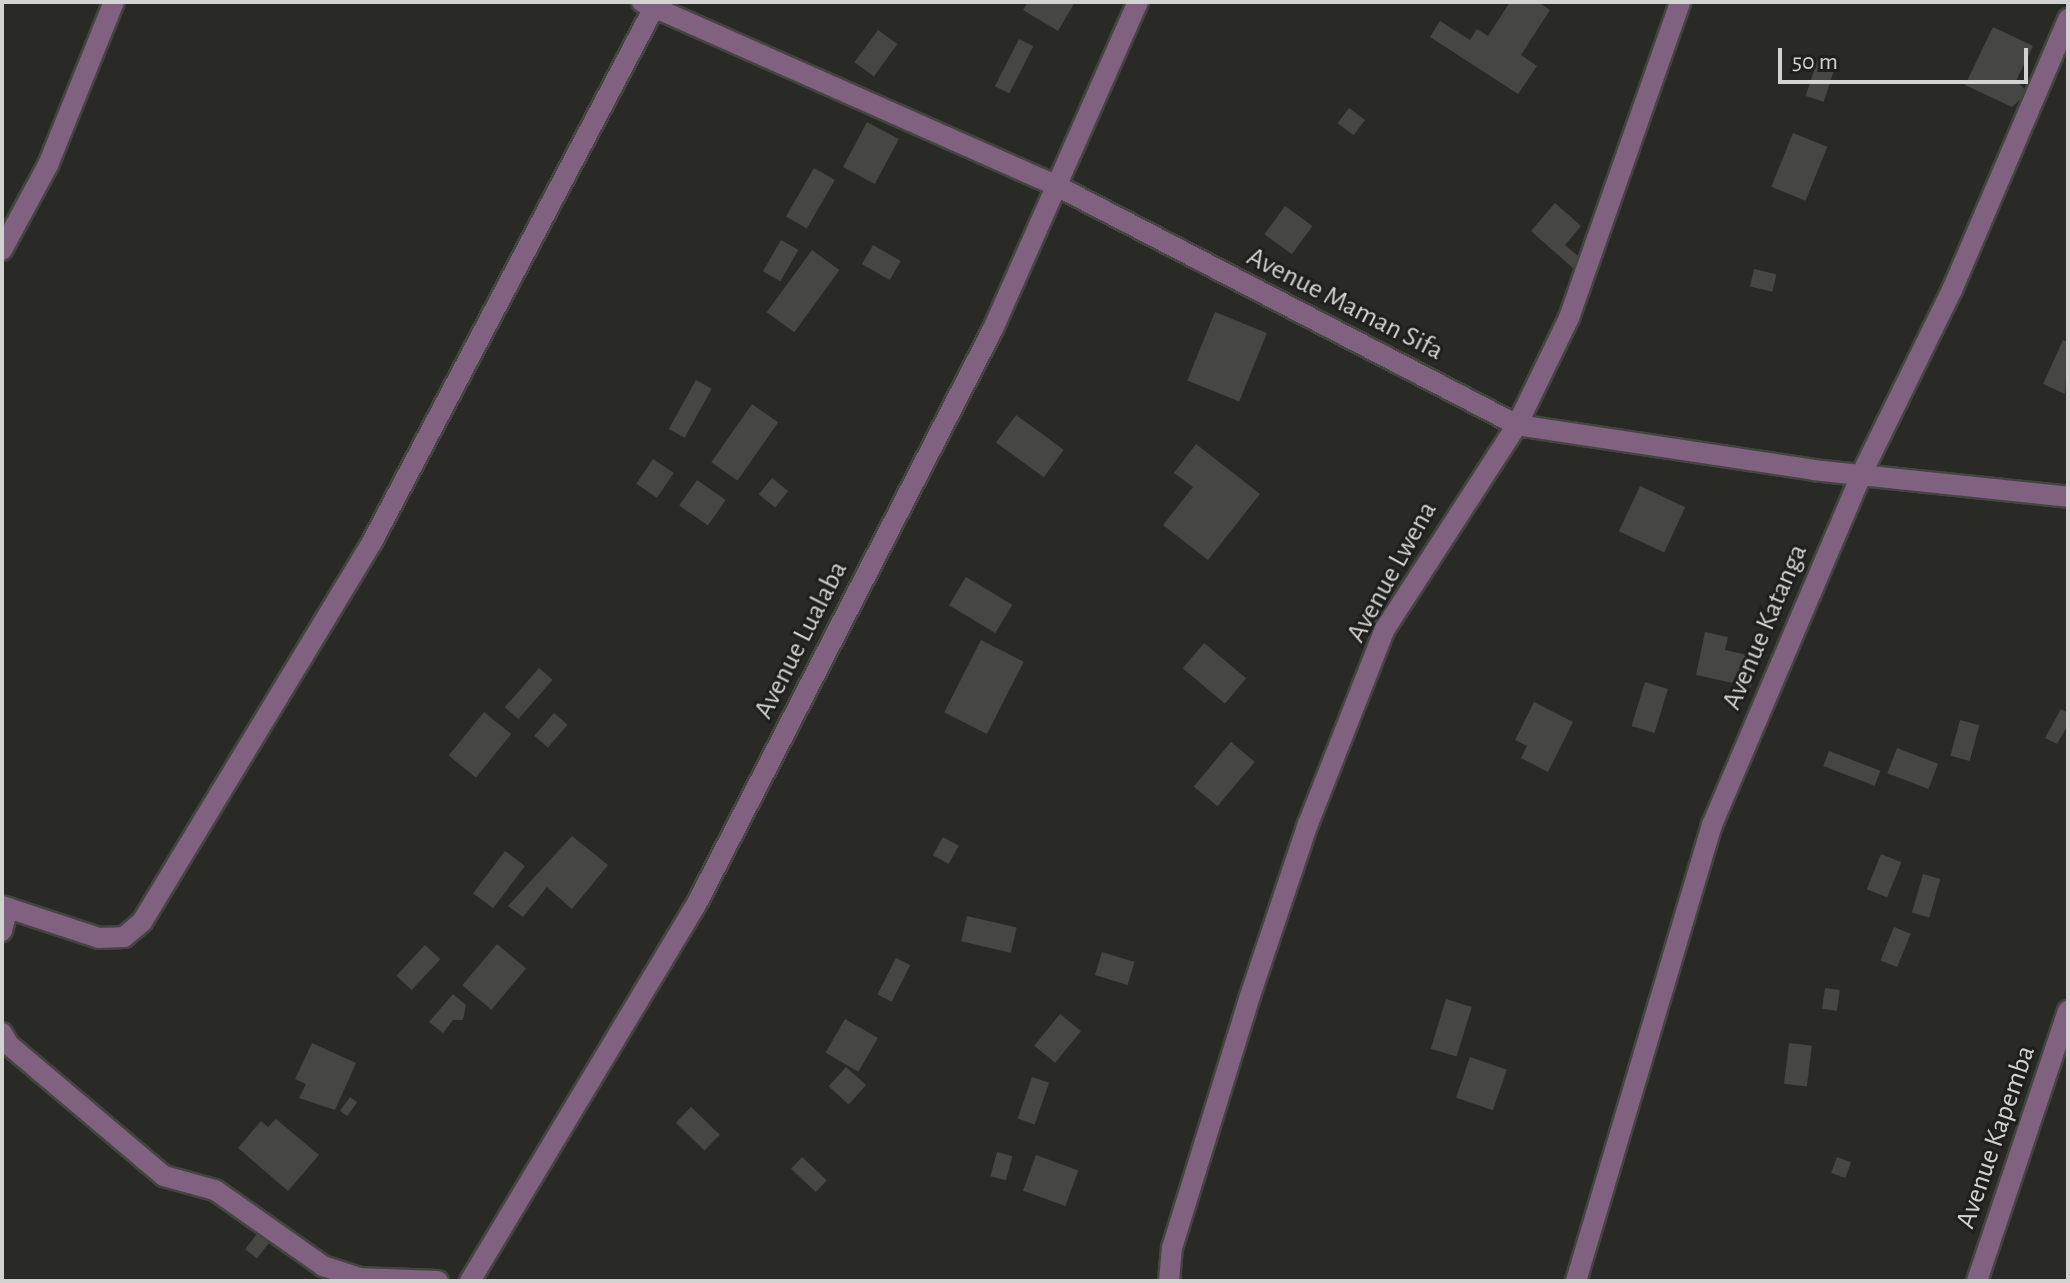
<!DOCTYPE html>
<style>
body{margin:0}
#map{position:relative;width:2070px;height:1283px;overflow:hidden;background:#292926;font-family:"Alegreya Sans",sans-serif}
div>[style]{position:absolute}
.building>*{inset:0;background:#464743;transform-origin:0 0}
.roads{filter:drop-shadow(2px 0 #444441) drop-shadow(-2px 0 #444441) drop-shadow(0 2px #444441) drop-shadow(0 -2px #444441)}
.minor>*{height:20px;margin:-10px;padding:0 10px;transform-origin:10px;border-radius:10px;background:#80617f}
span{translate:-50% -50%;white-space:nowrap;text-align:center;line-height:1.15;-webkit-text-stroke:6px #1f201d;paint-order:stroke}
.street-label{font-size:28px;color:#d2d2d0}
.frame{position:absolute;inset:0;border:4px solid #d2d2d0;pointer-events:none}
.scale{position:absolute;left:1778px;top:48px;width:250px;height:36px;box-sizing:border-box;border:4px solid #d2d2d0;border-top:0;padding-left:10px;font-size:24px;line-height:28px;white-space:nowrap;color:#d2d2d0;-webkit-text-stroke:6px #1f201d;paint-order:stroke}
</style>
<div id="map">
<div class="building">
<div style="clip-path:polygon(1028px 2px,1075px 2px,1058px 31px,1023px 10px)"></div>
<div style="clip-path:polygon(1510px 2px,1538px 2px,1550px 10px,1521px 55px,1537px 66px,1518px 94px,1430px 37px,1440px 21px,1470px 40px,1477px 29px,1488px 36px)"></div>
<div style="clip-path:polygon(1993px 27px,2033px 46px,2016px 81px,2028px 92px,2012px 107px,1965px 85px)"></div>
<div style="left:878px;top:30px;width:24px;height:40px;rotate:36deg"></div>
<div style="left:1019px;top:39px;width:16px;height:53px;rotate:27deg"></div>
<div style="left:1819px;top:55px;width:19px;height:43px;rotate:18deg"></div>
<div style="left:1349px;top:108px;width:20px;height:19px;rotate:37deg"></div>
<div style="left:867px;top:122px;width:36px;height:51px;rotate:28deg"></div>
<div style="left:1793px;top:133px;width:37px;height:58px;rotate:22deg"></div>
<div style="left:814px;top:168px;width:24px;height:56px;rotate:30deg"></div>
<div style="clip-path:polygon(1555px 203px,1581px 226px,1565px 245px,1583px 260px,1575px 270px,1531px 231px)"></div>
<div style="left:1285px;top:206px;width:34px;height:35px;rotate:36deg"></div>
<div style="left:781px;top:240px;width:20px;height:36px;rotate:30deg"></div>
<div style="left:873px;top:245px;width:32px;height:22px;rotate:30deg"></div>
<div style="left:812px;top:250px;width:34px;height:77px;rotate:36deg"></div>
<div style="left:1754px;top:269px;width:23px;height:18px;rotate:13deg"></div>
<div style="left:1215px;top:312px;width:56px;height:74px;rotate:22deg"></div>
<div style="clip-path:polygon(2063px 340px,2068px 342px,2065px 394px,2043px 384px)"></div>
<div style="left:696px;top:380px;width:18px;height:56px;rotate:29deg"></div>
<div style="left:752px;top:404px;width:32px;height:71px;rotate:35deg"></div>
<div style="left:1016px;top:415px;width:59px;height:34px;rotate:36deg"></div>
<div style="clip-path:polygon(1196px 444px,1260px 494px,1208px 560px,1163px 525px,1193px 487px,1174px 473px)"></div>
<div style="left:653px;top:459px;width:25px;height:30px;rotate:34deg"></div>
<div style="left:772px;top:478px;width:21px;height:21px;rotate:39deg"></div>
<div style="left:697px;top:480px;width:35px;height:31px;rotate:35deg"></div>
<div style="left:1640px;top:486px;width:50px;height:50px;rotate:25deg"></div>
<div style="left:966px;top:577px;width:54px;height:33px;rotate:31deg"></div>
<div style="clip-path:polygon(1705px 632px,1728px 637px,1725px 650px,1757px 657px,1751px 687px,1696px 675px)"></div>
<div style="left:981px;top:640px;width:48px;height:81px;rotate:27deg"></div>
<div style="left:1204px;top:643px;width:55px;height:33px;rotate:40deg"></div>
<div style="left:539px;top:668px;width:18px;height:52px;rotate:41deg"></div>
<div style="left:1645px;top:682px;width:24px;height:46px;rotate:17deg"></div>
<div style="clip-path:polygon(1534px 702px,1573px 722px,1548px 772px,1521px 758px,1527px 746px,1515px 740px)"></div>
<div style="clip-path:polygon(2061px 709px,2068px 713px,2068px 725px,2057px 744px,2045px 738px)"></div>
<div style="left:484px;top:712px;width:35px;height:56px;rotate:39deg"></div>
<div style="left:554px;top:713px;width:18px;height:30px;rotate:41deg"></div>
<div style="left:1960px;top:720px;width:20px;height:37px;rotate:15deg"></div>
<div style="left:1231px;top:742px;width:31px;height:58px;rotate:40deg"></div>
<div style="left:1897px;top:748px;width:44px;height:27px;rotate:21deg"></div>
<div style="left:1829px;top:751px;width:55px;height:16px;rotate:21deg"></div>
<div style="clip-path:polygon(572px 836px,608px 865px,572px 909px,547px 887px,523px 917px,508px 906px)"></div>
<div style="left:943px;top:837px;width:18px;height:21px;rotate:29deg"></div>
<div style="left:505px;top:851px;width:25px;height:53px;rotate:37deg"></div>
<div style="left:1881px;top:854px;width:22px;height:38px;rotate:22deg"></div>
<div style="left:1923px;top:874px;width:18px;height:40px;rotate:16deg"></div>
<div style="left:967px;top:916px;width:51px;height:26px;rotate:13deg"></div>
<div style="left:1894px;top:927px;width:18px;height:36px;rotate:22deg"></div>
<div style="left:497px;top:944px;width:38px;height:54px;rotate:40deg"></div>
<div style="left:425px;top:945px;width:21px;height:42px;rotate:43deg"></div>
<div style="left:1102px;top:952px;width:34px;height:24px;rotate:17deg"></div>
<div style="left:896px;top:958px;width:16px;height:41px;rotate:27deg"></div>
<div style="left:1825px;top:988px;width:15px;height:21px;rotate:8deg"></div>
<div style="clip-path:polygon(453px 994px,466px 1005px,463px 1020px,453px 1020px,443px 1033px,429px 1022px)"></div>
<div style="left:1446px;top:999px;width:27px;height:52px;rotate:17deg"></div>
<div style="left:1060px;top:1014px;width:27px;height:41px;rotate:39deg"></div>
<div style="left:845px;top:1019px;width:38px;height:39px;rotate:30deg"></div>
<div style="clip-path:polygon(312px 1043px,356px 1063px,335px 1110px,299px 1098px,306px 1084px,295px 1079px)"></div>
<div style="left:1789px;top:1043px;width:23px;height:41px;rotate:7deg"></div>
<div style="left:1470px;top:1057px;width:39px;height:43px;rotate:19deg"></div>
<div style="left:846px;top:1067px;width:27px;height:26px;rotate:42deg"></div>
<div style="left:1032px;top:1077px;width:18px;height:44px;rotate:19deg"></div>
<div style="left:350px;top:1097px;width:9px;height:17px;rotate:36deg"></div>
<div style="left:691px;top:1107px;width:40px;height:22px;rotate:44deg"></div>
<div style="clip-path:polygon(276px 1119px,319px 1155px,288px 1191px,238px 1148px,261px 1121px,268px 1127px)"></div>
<div style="left:997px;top:1152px;width:16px;height:25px;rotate:15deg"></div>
<div style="left:1036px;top:1155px;width:45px;height:38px;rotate:20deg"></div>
<div style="left:802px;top:1157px;width:34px;height:16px;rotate:43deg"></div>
<div style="left:1837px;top:1157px;width:15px;height:17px;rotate:20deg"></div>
<div style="left:259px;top:1231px;width:15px;height:23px;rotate:37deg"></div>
</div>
<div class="roads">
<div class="minor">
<div style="left:642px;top:2px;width:454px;rotate:23.9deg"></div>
<div style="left:1057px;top:186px;width:518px;rotate:27.45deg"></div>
<div style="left:1517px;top:425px;width:299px;rotate:8.6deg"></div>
<div style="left:1813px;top:470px;width:256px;rotate:6deg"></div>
<div style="left:2px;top:250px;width:97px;rotate:-61.6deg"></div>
<div style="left:48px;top:165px;width:176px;rotate:-68deg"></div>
<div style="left:2px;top:906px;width:6px;rotate:18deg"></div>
<div style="left:8px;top:908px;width:24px;rotate:105deg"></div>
<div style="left:8px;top:908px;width:96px;rotate:18.2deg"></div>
<div style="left:99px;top:938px;width:25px;rotate:-2deg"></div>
<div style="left:124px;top:937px;width:23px;rotate:-40deg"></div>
<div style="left:142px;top:922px;width:442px;rotate:-58.8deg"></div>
<div style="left:371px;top:544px;width:613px;rotate:-62.18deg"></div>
<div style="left:2px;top:1033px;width:14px;rotate:60deg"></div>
<div style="left:9px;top:1045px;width:203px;rotate:40.2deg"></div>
<div style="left:164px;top:1176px;width:53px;rotate:15.4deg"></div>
<div style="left:215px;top:1190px;width:132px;rotate:35.1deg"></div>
<div style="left:323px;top:1266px;width:38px;rotate:18deg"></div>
<div style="left:359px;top:1278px;width:79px;rotate:2.2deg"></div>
<div style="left:470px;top:1281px;width:436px;rotate:-59deg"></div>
<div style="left:695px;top:907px;width:650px;rotate:-62.73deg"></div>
<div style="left:993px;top:329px;width:358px;rotate:-66.1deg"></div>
<div style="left:1169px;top:1281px;width:33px;rotate:-85deg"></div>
<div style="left:1172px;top:1248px;width:264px;rotate:-72.8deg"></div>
<div style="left:1250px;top:996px;width:182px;rotate:-71.4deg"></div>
<div style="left:1308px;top:824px;width:210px;rotate:-68.5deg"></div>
<div style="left:1385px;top:629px;width:243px;rotate:-57.1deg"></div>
<div style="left:1517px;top:425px;width:119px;rotate:-64.1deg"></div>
<div style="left:1569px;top:318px;width:335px;rotate:-70.6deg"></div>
<div style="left:1576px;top:1281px;width:476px;rotate:-73.4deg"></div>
<div style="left:1712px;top:825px;width:380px;rotate:-66.9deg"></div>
<div style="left:1861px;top:475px;width:206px;rotate:-63.8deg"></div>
<div style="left:1952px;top:290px;width:295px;rotate:-66.8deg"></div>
<div style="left:1977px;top:1281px;width:285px;rotate:-71.4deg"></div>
</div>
</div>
<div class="street-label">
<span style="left:1345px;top:304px;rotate:27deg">Avenue Maman Sifa</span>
<span style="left:1392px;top:572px;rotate:-61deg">Avenue Lwena</span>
<span style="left:1765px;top:627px;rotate:-67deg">Avenue Katanga</span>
<span style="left:801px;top:640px;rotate:-63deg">Avenue Lualaba</span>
<span style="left:1996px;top:1137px;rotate:-71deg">Avenue Kapemba</span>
</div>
<div class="frame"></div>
<div class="scale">50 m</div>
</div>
